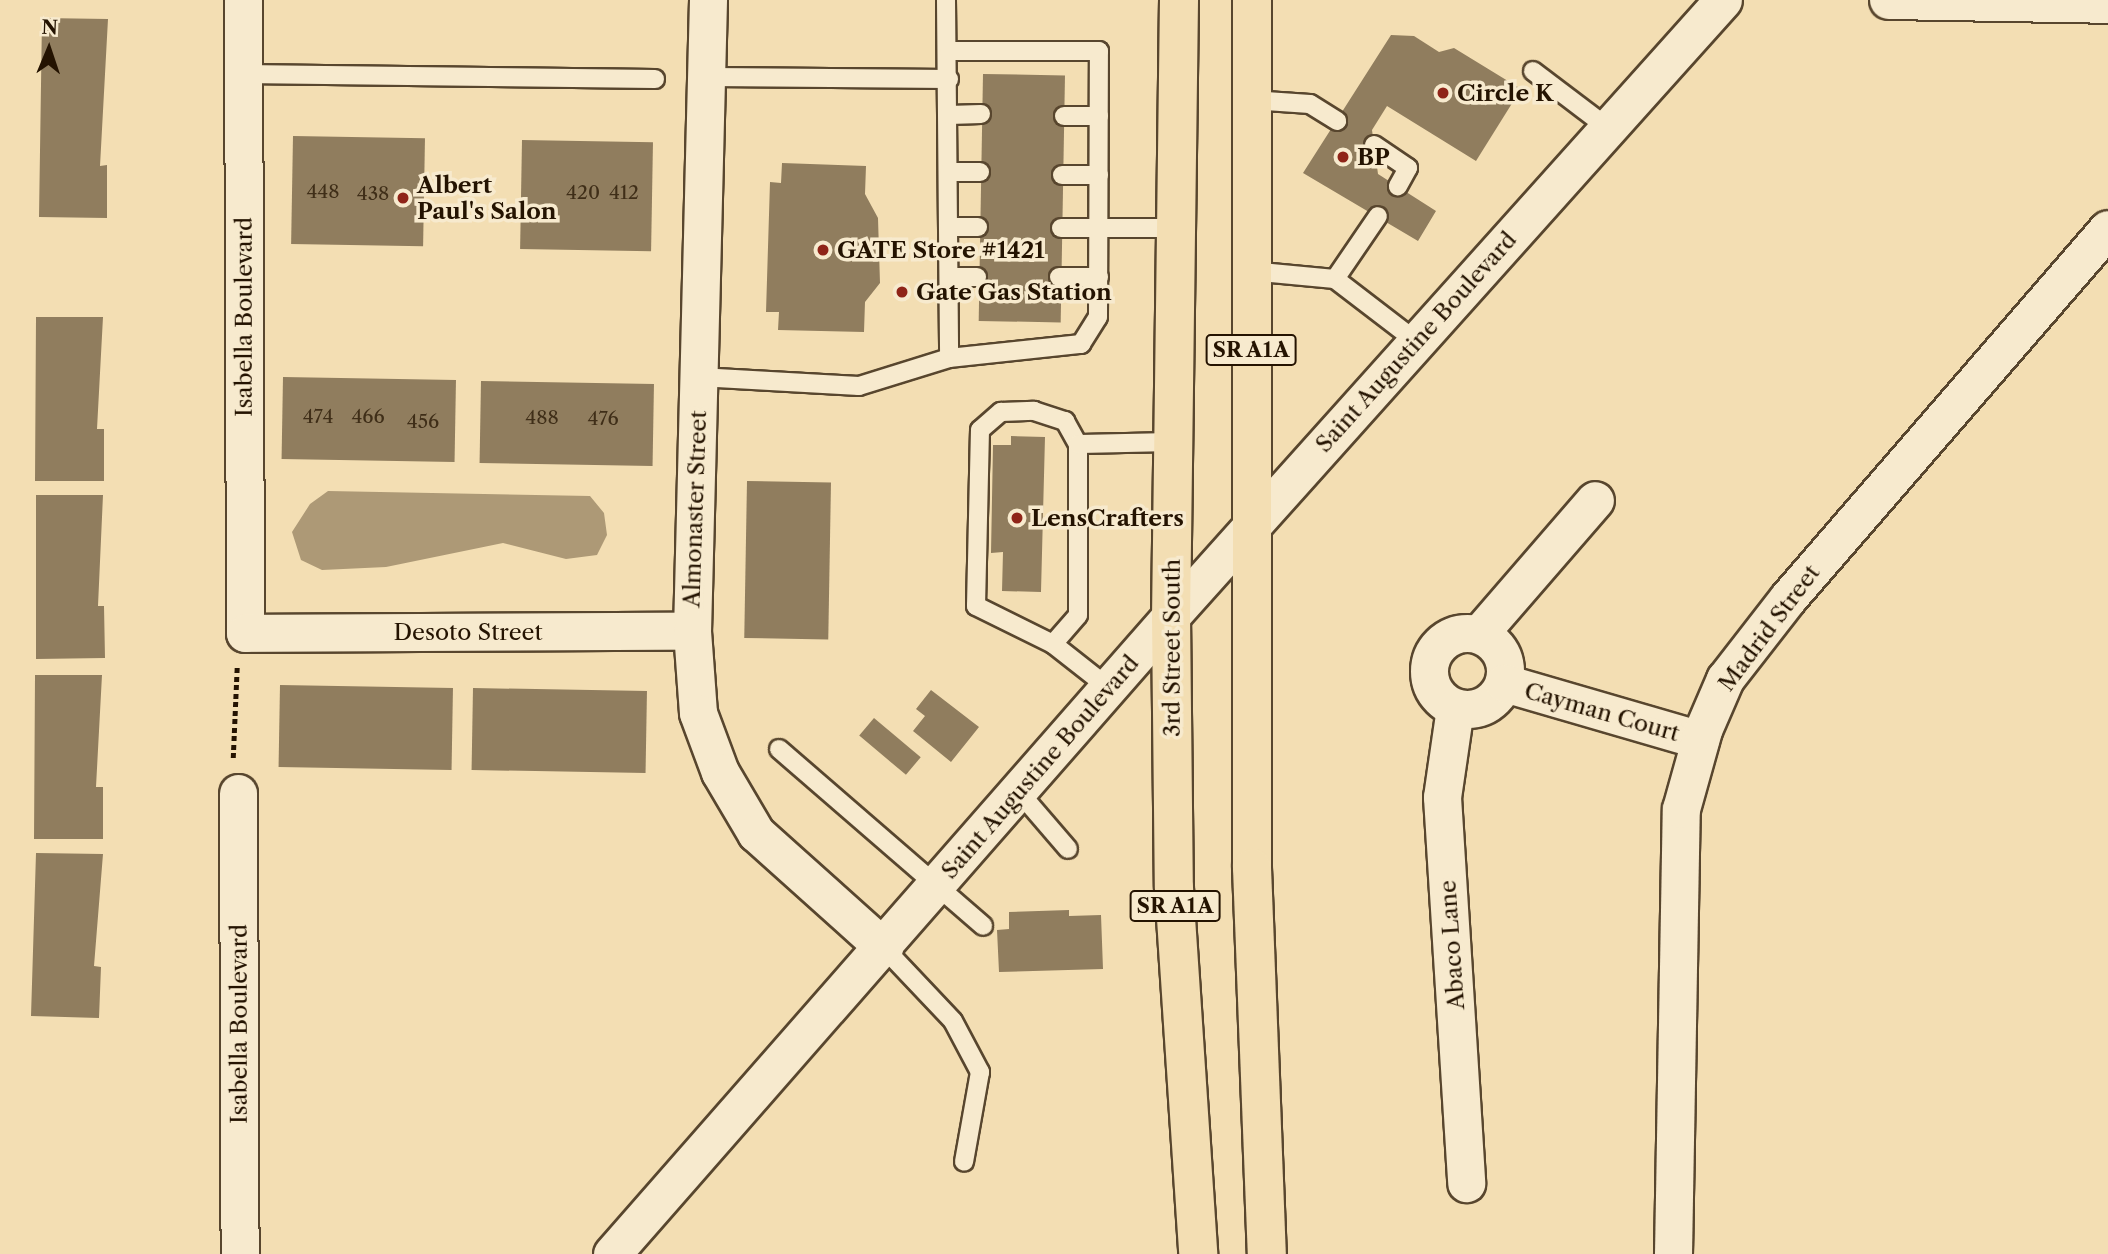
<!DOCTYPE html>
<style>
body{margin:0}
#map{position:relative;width:2108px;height:1254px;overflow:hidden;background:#f3deb3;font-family:"Libre Caslon Text",serif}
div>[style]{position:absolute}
.water>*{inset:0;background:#ad9976}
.building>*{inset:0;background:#907d5e;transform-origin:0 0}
.path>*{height:4.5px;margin-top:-2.25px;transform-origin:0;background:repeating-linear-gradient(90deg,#241301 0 5px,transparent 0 8.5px)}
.roads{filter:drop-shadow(2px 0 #58462e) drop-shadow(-2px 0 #58462e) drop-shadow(0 2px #58462e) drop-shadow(0 -2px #58462e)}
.lane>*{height:18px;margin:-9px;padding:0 9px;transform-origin:9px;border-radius:9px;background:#f7eace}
.street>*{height:37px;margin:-18.5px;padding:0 18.5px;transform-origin:18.5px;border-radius:18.5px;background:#f7eace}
.street>.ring{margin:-18.5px;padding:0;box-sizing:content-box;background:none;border:37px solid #f7eace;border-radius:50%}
.secondary>*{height:38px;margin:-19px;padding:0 19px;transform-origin:19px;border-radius:19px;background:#f7eace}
.primary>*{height:38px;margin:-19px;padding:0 19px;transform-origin:19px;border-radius:19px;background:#f3deb3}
.dots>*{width:19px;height:19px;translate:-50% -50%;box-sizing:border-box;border:4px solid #f7eace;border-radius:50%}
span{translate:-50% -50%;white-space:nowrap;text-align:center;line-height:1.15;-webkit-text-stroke:7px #f7eace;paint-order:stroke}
.number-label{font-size:19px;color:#3f2e18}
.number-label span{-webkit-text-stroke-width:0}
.shield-label span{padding:2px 5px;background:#f7eace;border:2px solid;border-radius:5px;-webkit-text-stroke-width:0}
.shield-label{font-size:21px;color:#241301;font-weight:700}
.poi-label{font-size:23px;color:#241301;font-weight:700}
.left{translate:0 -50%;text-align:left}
.street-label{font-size:23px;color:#241301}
.north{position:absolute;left:14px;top:14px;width:70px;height:70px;-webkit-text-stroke:5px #f7eace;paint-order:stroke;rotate:2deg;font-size:19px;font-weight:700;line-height:28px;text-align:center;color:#241301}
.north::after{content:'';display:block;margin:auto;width:24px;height:32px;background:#241301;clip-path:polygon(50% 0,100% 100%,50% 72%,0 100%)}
</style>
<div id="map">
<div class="water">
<div style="clip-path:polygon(328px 491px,590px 496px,604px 513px,607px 535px,597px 555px,566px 559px,503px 543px,386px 567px,322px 570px,301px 560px,292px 532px,310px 504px)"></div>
</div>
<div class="building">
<div style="clip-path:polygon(42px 18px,108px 19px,100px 166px,107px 165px,107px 218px,39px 217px)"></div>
<div style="clip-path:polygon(1391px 35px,1414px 36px,1439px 52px,1454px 48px,1521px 89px,1476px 161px,1387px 106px,1372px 130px,1378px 174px,1436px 211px,1418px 241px,1303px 173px)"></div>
<div style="left:983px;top:74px;width:82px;height:247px;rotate:1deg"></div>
<div style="left:293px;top:136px;width:132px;height:108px;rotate:1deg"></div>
<div style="left:522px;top:140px;width:131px;height:109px;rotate:1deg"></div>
<div style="clip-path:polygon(782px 163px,866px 166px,865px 194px,878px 218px,880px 283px,865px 302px,864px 332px,778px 330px,779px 312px,766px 312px,770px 182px,781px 183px)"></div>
<div style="clip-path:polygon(36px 317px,103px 317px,97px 429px,104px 429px,104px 481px,35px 481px)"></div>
<div style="left:283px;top:377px;width:173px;height:82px;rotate:1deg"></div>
<div style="left:481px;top:381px;width:173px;height:82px;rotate:1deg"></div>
<div style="clip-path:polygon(1011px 436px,1045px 437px,1041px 592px,1002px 591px,1003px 552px,991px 553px,993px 445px,1011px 445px)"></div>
<div style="left:747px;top:481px;width:84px;height:157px;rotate:1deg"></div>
<div style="clip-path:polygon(36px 495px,103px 495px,98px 606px,104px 606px,105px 658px,36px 659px)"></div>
<div style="clip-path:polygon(35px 675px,102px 675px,96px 787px,103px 787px,103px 839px,34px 839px)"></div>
<div style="left:280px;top:685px;width:173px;height:82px;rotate:1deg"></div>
<div style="left:473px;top:688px;width:174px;height:82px;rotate:1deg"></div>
<div style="clip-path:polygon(931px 690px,979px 727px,951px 762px,913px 731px,925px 716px,916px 709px)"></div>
<div style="left:874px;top:718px;width:61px;height:23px;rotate:40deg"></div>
<div style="clip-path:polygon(36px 853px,103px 854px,94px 966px,101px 967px,99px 1018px,31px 1016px)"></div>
<div style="clip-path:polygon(1069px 910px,1069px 916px,1101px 915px,1103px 969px,999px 972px,997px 930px,1009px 929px,1009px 912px)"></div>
</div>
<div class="path">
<div style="left:233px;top:758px;width:92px;rotate:-87.5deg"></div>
</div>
<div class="roads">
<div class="lane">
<div style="left:946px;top:0;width:358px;rotate:89.5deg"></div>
<div style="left:1533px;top:71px;width:94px;rotate:37.2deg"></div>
<div style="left:243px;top:74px;width:412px;rotate:0.7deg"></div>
<div style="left:706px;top:77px;width:243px;rotate:0.5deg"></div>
<div style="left:1251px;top:100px;width:59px;rotate:3.9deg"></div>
<div style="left:1310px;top:104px;width:32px;rotate:32deg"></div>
<div style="left:949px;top:115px;width:32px;rotate:-2deg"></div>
<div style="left:1064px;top:116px;width:35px"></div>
<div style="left:1374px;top:145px;width:41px;rotate:34.1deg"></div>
<div style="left:1408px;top:168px;width:21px;rotate:119deg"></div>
<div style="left:949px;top:172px;width:31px"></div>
<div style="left:1062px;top:175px;width:37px"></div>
<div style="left:949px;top:227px;width:29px"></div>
<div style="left:1061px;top:228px;width:115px"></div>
<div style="left:1250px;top:271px;width:85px;rotate:5.4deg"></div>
<div style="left:1335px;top:279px;width:103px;rotate:37.5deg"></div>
<div style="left:949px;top:277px;width:28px"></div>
<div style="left:1059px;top:277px;width:40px"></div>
<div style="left:1335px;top:279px;width:76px;rotate:-55.7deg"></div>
<div style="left:699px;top:377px;width:160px;rotate:3.2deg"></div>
<div style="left:859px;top:386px;width:94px;rotate:-17.3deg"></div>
<div style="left:949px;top:358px;width:133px;rotate:-6.1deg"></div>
<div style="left:1081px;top:344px;width:32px;rotate:-58deg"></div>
<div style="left:1098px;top:317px;width:266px;rotate:-89.8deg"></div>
<div style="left:1099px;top:51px;width:150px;rotate:180deg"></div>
<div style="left:1053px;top:644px;width:86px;rotate:-153.7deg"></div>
<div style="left:976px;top:606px;width:176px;rotate:-88.7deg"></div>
<div style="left:980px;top:430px;width:28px;rotate:-41deg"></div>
<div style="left:1001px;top:412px;width:33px;rotate:-2deg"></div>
<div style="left:1034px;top:411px;width:33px;rotate:18deg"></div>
<div style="left:1065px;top:421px;width:26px;rotate:61deg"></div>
<div style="left:1109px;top:688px;width:71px;rotate:-141.8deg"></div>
<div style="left:1053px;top:644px;width:38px;rotate:-49deg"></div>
<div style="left:1078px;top:615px;width:171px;rotate:-90deg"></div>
<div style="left:1078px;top:444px;width:95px;rotate:-1.2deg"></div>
<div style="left:779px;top:749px;width:270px;rotate:40.9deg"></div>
<div style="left:1019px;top:792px;width:75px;rotate:49.3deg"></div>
<div style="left:884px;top:948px;width:100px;rotate:46.6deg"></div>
<div style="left:953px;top:1021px;width:58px;rotate:62.1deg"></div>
<div style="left:980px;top:1072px;width:91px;rotate:100.1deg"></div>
</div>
<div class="street">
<div style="left:243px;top:0;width:633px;rotate:89.82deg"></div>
<div style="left:245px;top:633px;width:447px;rotate:-0.3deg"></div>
<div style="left:708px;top:0;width:631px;rotate:91.45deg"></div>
<div style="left:692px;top:631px;width:82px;rotate:85.8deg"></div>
<div style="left:698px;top:713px;width:63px;rotate:69.6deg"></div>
<div style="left:720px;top:772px;width:71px;rotate:59.5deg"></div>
<div style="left:756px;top:833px;width:172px;rotate:41.9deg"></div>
<div class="ring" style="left:1429px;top:633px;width:39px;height:39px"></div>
<div style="left:1479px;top:634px;width:177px;rotate:-49.1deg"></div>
<div style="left:1504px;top:683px;width:204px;rotate:16.2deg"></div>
<div style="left:1455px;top:708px;width:90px;rotate:98.3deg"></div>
<div style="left:1442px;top:797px;width:387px;rotate:86.4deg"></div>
<div style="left:238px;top:793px;width:461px;rotate:89.8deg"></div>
<div style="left:612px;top:1254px;width:848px;rotate:-48.78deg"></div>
<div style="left:1171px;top:616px;width:827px;rotate:-48.14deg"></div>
<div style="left:1673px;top:1254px;width:445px;rotate:-89deg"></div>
<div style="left:1681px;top:809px;width:82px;rotate:-74.4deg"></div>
<div style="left:1703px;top:730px;width:56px;rotate:-66.7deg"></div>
<div style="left:1725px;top:679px;width:103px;rotate:-52.1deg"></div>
<div style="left:1788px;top:598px;width:488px;rotate:-49.1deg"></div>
</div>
<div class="secondary">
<div style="left:1889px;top:0;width:219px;rotate:1deg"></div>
</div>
<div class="primary">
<div style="left:1179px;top:0;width:616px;rotate:90.74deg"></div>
<div style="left:1171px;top:616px;width:272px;rotate:89.4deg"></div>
<div style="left:1174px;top:888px;width:367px;rotate:86.2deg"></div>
<div style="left:1252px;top:0;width:868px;rotate:90deg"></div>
<div style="left:1252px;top:868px;width:386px;rotate:87.8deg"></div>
</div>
</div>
<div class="dots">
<div style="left:1443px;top:93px;background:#8f2418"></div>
<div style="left:1343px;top:157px;background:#8f2418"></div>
<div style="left:403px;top:198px;background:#8f2418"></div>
<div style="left:823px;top:250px;background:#8f2418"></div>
<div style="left:902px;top:292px;background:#8f2418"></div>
<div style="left:1017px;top:518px;background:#8f2418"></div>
</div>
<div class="number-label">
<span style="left:323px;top:192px">448</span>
<span style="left:583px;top:193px">420</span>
<span style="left:624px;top:193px">412</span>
<span style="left:373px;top:194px">438</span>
<span style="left:318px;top:417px">474</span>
<span style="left:368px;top:417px">466</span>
<span style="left:542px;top:418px">488</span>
<span style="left:603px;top:419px">476</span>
<span style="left:423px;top:422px">456</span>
</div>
<div class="shield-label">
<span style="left:1251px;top:350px">SR A1A</span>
<span style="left:1175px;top:906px">SR A1A</span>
</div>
<div class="poi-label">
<span class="left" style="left:1457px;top:93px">Circle K</span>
<span class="left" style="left:1357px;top:157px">BP</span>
<span class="left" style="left:417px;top:198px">Albert<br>Paul's Salon</span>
<span class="left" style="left:837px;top:250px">GATE Store #1421</span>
<span class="left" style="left:916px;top:292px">Gate Gas Station</span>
<span class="left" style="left:1031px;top:518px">LensCrafters</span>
</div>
<div class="street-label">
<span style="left:244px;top:317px;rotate:-90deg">Isabella Boulevard</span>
<span style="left:1416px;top:342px;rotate:-48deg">Saint Augustine Boulevard</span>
<span style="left:695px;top:509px;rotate:-88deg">Almonaster Street</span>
<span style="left:1769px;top:628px;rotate:-53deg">Madrid Street</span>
<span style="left:468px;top:632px">Desoto Street</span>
<span style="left:1172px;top:648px;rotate:-90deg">3rd Street South</span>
<span style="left:1602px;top:712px;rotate:16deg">Cayman Court</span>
<span style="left:1040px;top:767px;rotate:-49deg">Saint Augustine Boulevard</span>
<span style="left:1452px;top:945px;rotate:-94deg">Abaco Lane</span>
<span style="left:239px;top:1024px;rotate:-90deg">Isabella Boulevard</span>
</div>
<div class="north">N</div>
</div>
